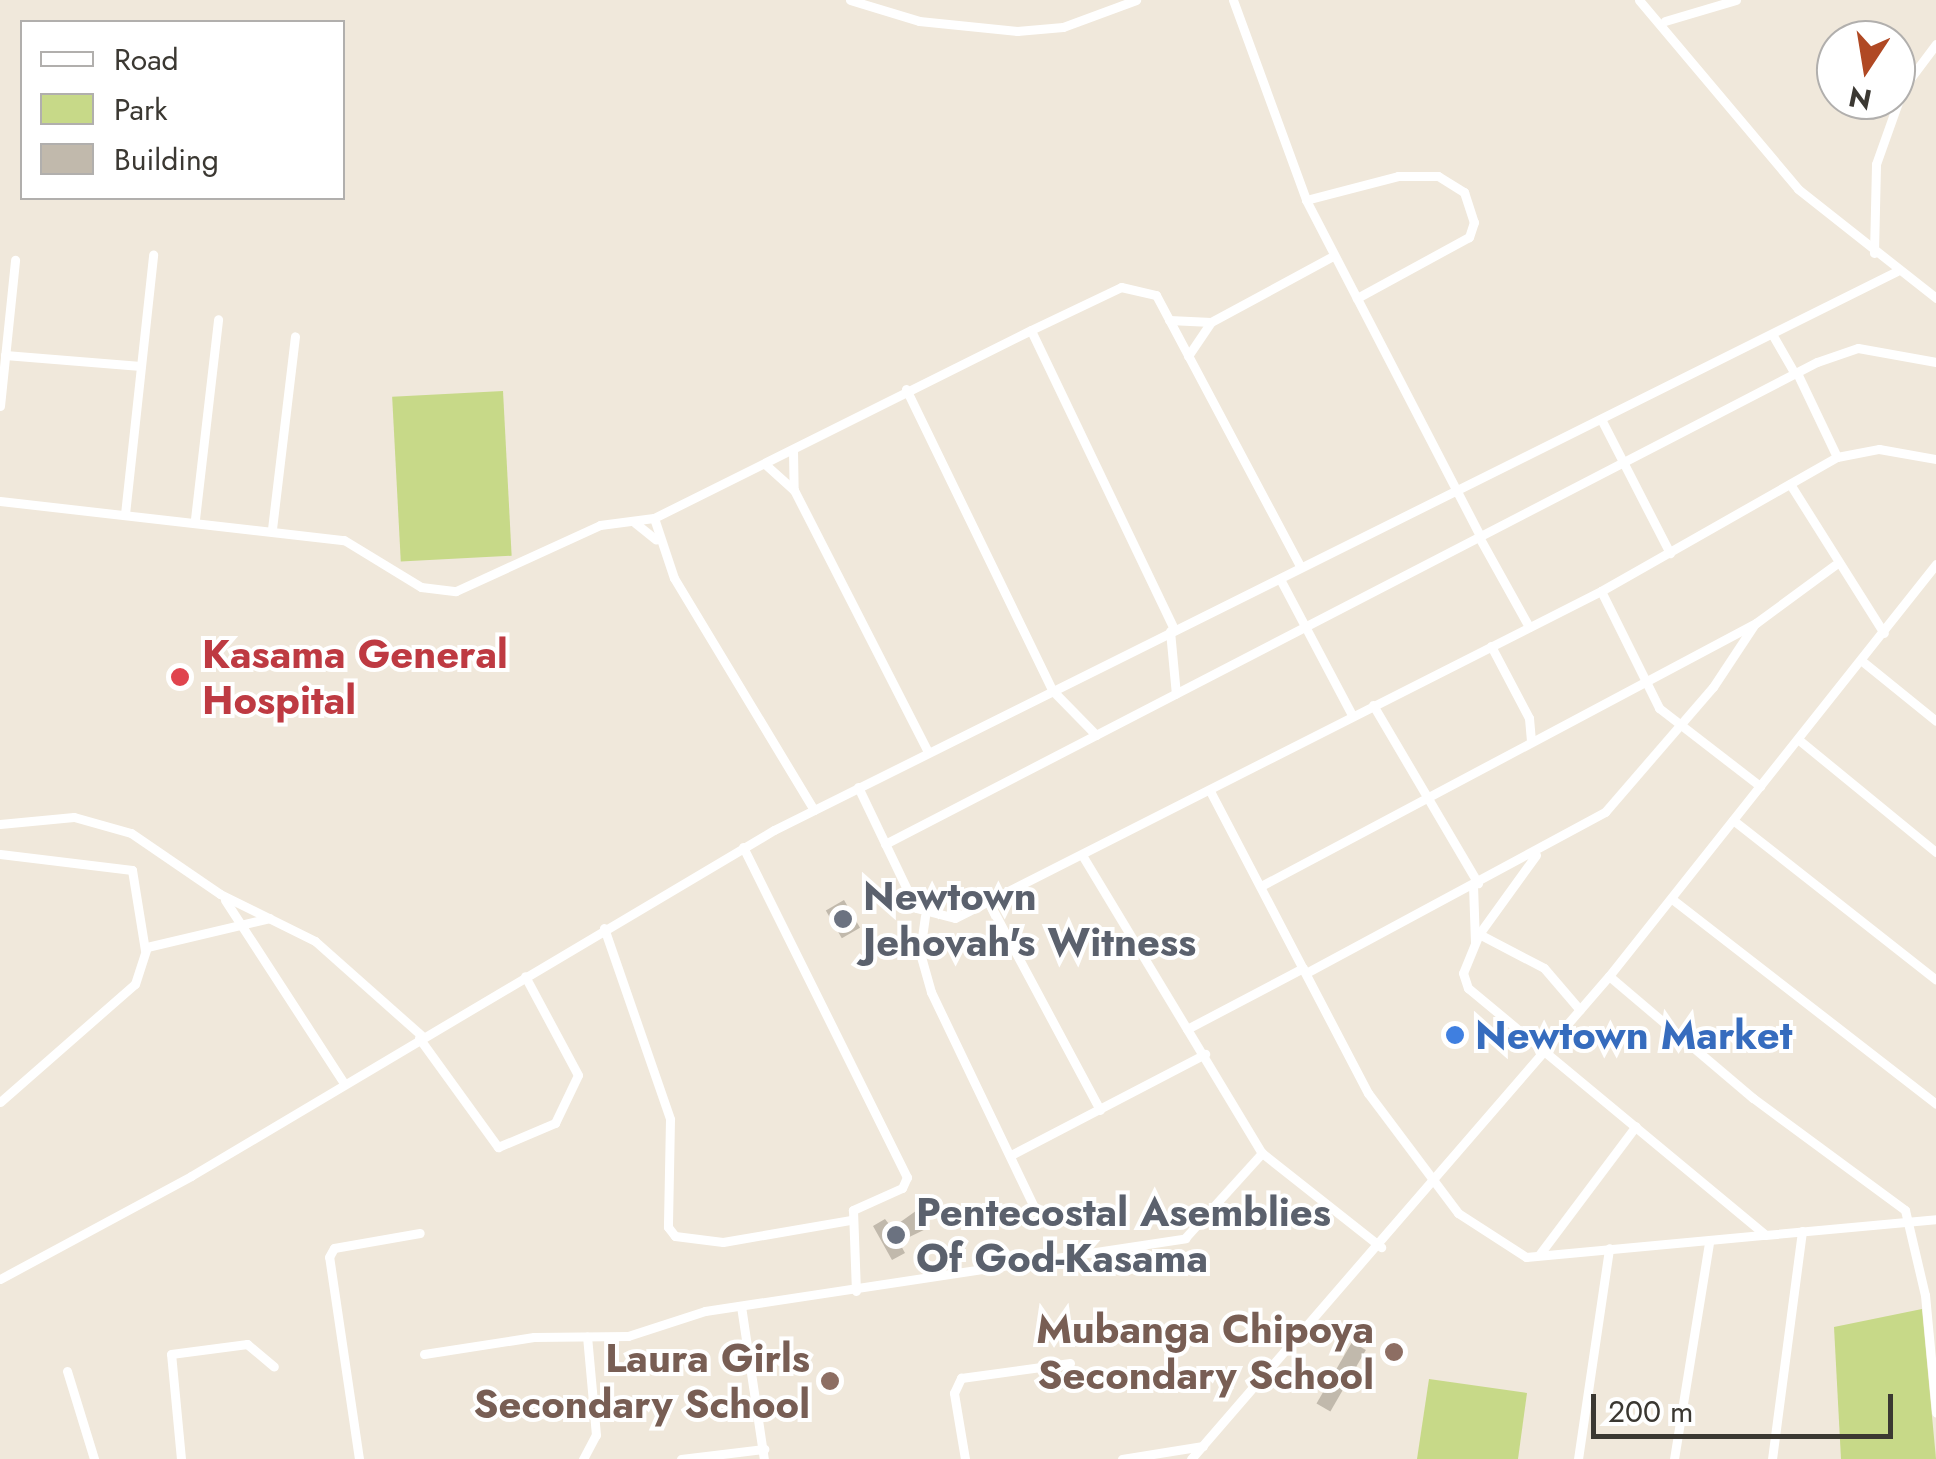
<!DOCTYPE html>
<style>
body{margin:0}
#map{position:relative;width:1936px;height:1459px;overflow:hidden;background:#f0e8db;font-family:Jost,sans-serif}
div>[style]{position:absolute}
.green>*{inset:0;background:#c7d988;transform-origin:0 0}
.building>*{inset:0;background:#c1b9ac;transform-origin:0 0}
.minor>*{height:9px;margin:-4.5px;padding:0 4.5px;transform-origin:4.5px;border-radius:4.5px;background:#fff}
.dots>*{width:28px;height:28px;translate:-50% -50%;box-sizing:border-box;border:5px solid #fff;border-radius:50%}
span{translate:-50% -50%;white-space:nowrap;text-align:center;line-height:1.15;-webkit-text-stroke:8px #fff;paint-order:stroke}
.health-label{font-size:40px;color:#be3a42;font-weight:700}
.left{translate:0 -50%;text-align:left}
.worship-label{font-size:40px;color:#5b616d;font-weight:700}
.shop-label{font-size:40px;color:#366cbe;font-weight:700}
.education-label{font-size:40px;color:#785e54;font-weight:700}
.right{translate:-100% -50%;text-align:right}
.legend{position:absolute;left:20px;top:20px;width:325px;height:180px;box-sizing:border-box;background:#fff;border:2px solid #b1afad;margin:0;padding:12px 18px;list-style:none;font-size:30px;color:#3b3832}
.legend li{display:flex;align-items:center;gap:20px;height:50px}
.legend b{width:50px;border:2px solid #b1afad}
.north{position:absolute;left:1816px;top:20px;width:100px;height:100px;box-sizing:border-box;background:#fff;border:2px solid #b1afad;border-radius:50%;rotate:192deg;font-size:28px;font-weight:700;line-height:40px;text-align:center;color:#3b3832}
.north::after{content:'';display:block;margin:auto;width:35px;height:45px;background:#b04924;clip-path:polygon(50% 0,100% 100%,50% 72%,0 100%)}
.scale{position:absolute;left:1591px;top:1394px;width:302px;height:45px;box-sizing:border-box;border:5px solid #3b3832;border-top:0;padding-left:12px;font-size:30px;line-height:35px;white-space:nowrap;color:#3b3832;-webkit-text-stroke:8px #fff;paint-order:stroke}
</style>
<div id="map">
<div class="green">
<div style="left:503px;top:391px;width:165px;height:111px;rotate:87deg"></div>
<div style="clip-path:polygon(1922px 1309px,1936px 1459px,1841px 1459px,1834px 1327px)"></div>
<div style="clip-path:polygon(1429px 1379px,1527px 1393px,1518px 1459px,1417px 1459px)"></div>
</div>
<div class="building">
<div style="left:844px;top:900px;width:32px;height:21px;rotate:60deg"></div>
<div style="clip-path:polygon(920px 1208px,930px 1227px,899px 1242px,905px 1253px,892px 1260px,873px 1226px,885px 1219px,892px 1228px)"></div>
<div style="left:1352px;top:1342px;width:16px;height:71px;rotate:30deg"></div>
</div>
<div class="minor">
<div style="left:850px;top:0;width:72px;rotate:16.9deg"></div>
<div style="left:919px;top:21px;width:99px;rotate:5.8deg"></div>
<div style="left:1017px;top:31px;width:46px;rotate:-5deg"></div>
<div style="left:1063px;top:27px;width:78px;rotate:-20.3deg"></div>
<div style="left:1233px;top:0;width:213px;rotate:69.9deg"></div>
<div style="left:1306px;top:200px;width:378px;rotate:62.6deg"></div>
<div style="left:1639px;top:0;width:247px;rotate:49.9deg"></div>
<div style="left:1798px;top:189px;width:176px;rotate:38.3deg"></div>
<div style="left:1665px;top:21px;width:74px;rotate:-16.5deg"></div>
<div style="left:1306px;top:200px;width:95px;rotate:-14.6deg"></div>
<div style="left:1398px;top:176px;width:40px"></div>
<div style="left:1438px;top:176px;width:31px;rotate:32deg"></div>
<div style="left:1464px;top:192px;width:32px;rotate:72deg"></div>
<div style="left:1474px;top:222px;width:16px;rotate:108deg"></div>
<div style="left:1469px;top:237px;width:128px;rotate:151.4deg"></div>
<div style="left:1874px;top:253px;width:89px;rotate:-88.7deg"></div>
<div style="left:1876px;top:164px;width:81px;rotate:-70.4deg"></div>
<div style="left:1903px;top:88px;width:55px;rotate:-53.1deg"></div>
<div style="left:1169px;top:320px;width:42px;rotate:2.7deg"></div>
<div style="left:1211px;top:322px;width:139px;rotate:-28.4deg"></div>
<div style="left:1772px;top:334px;width:46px;rotate:60.1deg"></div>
<div style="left:5px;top:355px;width:136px;rotate:4.6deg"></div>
<div style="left:1188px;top:356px;width:41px;rotate:-55.9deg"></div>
<div style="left:1797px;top:373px;width:93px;rotate:64.5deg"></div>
<div style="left:906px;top:389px;width:335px;rotate:64.1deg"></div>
<div style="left:1052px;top:690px;width:63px;rotate:45.6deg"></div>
<div style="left:0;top:406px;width:147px;rotate:-84.1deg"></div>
<div style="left:1601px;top:419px;width:151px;rotate:62.8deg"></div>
<div style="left:793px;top:451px;width:39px;rotate:89deg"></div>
<div style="left:794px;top:490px;width:292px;rotate:62.9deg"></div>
<div style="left:766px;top:465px;width:38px;rotate:42deg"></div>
<div style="left:1790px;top:484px;width:176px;rotate:57.8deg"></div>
<div style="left:0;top:501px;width:346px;rotate:6.5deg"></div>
<div style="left:344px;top:540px;width:90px;rotate:31.4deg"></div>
<div style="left:421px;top:587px;width:35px;rotate:7deg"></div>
<div style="left:456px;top:591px;width:158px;rotate:-24.6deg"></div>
<div style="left:600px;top:525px;width:54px;rotate:-7.4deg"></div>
<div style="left:654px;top:518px;width:421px;rotate:-26.5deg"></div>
<div style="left:125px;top:514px;width:261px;rotate:-83.8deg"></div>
<div style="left:654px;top:518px;width:63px;rotate:71.6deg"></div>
<div style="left:674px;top:578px;width:271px;rotate:58.9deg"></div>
<div style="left:195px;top:519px;width:201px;rotate:-83.4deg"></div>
<div style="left:634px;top:522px;width:28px;rotate:39deg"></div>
<div style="left:272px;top:529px;width:194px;rotate:-83.2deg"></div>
<div style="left:1479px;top:537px;width:103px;rotate:60.9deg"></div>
<div style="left:1280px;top:579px;width:154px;rotate:62.1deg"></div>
<div style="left:1601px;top:591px;width:131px;rotate:63.6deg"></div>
<div style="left:1659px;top:708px;width:128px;rotate:37.7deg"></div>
<div style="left:1174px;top:629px;width:331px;rotate:-115.6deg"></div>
<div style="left:1031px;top:330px;width:100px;rotate:-25.5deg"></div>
<div style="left:1121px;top:287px;width:36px;rotate:13deg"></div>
<div style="left:1156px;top:295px;width:307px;rotate:62deg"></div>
<div style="left:1170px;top:631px;width:63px;rotate:84.6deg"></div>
<div style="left:1491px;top:646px;width:81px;rotate:62.2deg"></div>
<div style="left:1529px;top:718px;width:24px;rotate:85deg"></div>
<div style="left:1862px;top:661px;width:95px;rotate:39deg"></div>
<div style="left:1373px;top:705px;width:207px;rotate:59.5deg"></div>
<div style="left:1799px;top:740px;width:177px;rotate:39.3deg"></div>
<div style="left:858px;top:787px;width:134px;rotate:64.4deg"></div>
<div style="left:916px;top:908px;width:40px;rotate:14.4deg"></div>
<div style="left:955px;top:918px;width:724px;rotate:-26.85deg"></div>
<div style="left:1601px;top:591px;width:271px;rotate:-29.6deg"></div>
<div style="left:1837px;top:457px;width:43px;rotate:-10.8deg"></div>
<div style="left:1879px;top:449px;width:58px;rotate:10deg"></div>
<div style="left:1210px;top:791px;width:341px;rotate:62.4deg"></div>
<div style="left:1368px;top:1093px;width:150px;rotate:53.1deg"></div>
<div style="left:1458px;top:1213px;width:81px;rotate:32.9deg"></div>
<div style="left:1526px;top:1257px;width:240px;rotate:-5.3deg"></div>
<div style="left:1733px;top:820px;width:258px;rotate:38.2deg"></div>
<div style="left:0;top:824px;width:74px;rotate:-5.4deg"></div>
<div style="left:74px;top:817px;width:59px;rotate:15.7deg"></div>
<div style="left:131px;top:833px;width:108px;rotate:34.4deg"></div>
<div style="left:220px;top:894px;width:106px;rotate:26.3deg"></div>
<div style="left:315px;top:941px;width:143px;rotate:41.6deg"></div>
<div style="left:885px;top:844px;width:1049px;rotate:-27.35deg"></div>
<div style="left:1817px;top:362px;width:43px;rotate:-18.9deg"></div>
<div style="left:1858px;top:348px;width:79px;rotate:10.2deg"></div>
<div style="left:743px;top:847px;width:369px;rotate:63.6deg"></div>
<div style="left:907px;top:1177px;width:12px;rotate:114deg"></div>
<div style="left:902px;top:1188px;width:54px;rotate:155.8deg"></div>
<div style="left:853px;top:1210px;width:81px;rotate:87.9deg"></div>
<div style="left:0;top:854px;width:133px;rotate:6.9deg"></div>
<div style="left:132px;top:870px;width:81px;rotate:80.8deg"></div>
<div style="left:1082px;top:855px;width:348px;rotate:58.9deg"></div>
<div style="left:1262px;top:1153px;width:152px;rotate:38.3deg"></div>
<div style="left:1536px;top:855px;width:97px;rotate:125.8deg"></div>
<div style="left:1479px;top:934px;width:42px;rotate:112.3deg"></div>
<div style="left:1463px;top:973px;width:16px;rotate:72deg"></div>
<div style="left:1468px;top:988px;width:386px;rotate:39.7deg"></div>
<div style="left:1765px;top:1235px;width:172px;rotate:-5.3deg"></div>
<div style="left:1473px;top:885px;width:57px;rotate:88deg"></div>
<div style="left:1261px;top:886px;width:561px;rotate:-27.98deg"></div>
<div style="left:1756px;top:623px;width:98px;rotate:-36.3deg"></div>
<div style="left:1672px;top:899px;width:334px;rotate:37.8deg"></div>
<div style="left:225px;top:900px;width:218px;rotate:57deg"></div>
<div style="left:988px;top:901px;width:237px;rotate:61.8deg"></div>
<div style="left:925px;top:916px;width:37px;rotate:98deg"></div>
<div style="left:920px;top:953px;width:41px;rotate:74.2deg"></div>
<div style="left:931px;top:992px;width:238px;rotate:64.4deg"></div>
<div style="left:604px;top:928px;width:202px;rotate:70.9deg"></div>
<div style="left:670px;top:1119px;width:108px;rotate:91.1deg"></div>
<div style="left:668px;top:1227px;width:11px;rotate:52deg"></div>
<div style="left:675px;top:1236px;width:48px;rotate:7.1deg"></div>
<div style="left:723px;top:1242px;width:130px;rotate:-9.8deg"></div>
<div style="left:1479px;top:934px;width:73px;rotate:27.6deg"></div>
<div style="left:1544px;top:968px;width:55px;rotate:49.4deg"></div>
<div style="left:1306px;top:973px;width:340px;rotate:-28.3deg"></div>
<div style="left:1605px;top:812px;width:165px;rotate:-49.2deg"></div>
<div style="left:1713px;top:687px;width:74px;rotate:-56.5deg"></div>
<div style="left:1609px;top:976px;width:189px;rotate:40.3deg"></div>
<div style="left:1753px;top:1098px;width:189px;rotate:36.4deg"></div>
<div style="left:1905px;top:1210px;width:87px;rotate:76.8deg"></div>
<div style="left:1925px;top:1295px;width:118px;rotate:84.6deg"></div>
<div style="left:1187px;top:1029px;width:131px;rotate:-27.7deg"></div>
<div style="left:419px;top:1038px;width:135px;rotate:54.1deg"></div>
<div style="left:498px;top:1147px;width:62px;rotate:-22.8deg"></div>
<div style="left:555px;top:1123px;width:53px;rotate:-64.4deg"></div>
<div style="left:578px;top:1075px;width:112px;rotate:-118.2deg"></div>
<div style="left:0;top:1102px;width:179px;rotate:-41.2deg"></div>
<div style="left:135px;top:984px;width:39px;rotate:-72deg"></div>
<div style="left:147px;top:947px;width:126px;rotate:-13.3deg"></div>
<div style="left:1011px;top:1155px;width:219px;rotate:-27.5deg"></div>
<div style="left:1539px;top:1255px;width:161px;rotate:-53.1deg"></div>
<div style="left:0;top:1279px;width:217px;rotate:-28.3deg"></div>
<div style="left:191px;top:1176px;width:678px;rotate:-30.69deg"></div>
<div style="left:774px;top:830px;width:1254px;rotate:-26.46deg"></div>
<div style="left:741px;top:1306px;width:155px;rotate:81.5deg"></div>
<div style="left:424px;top:1354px;width:111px;rotate:-8.8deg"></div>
<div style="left:534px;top:1337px;width:94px;rotate:-0.6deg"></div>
<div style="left:628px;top:1336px;width:81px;rotate:-18deg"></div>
<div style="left:705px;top:1311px;width:486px;rotate:-8.6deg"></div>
<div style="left:1185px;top:1238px;width:115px;rotate:-47.8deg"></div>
<div style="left:67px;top:1371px;width:92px;rotate:72.9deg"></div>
<div style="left:181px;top:1459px;width:105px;rotate:-95.4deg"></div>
<div style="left:171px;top:1354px;width:77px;rotate:-7.5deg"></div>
<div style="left:247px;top:1344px;width:35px;rotate:40deg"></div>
<div style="left:359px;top:1459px;width:204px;rotate:-98.4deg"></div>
<div style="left:329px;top:1257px;width:10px;rotate:-61deg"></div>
<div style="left:334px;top:1248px;width:87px;rotate:-9.9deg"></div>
<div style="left:583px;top:1459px;width:27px;rotate:-62deg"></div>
<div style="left:596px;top:1435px;width:99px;rotate:-95.2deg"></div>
<div style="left:681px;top:1459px;width:84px;rotate:-6.9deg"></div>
<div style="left:965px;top:1459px;width:67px;rotate:-99.5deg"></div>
<div style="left:954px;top:1393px;width:17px;rotate:-65deg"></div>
<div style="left:961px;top:1378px;width:110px;rotate:-7.8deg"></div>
<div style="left:1122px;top:1459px;width:82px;rotate:-9.1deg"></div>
<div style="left:1191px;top:1459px;width:639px;rotate:-49.13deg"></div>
<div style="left:1609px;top:976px;width:526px;rotate:-51.56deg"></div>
<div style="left:1578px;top:1459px;width:213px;rotate:-81.6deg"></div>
<div style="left:1674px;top:1459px;width:219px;rotate:-80.8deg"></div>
<div style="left:1772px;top:1459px;width:230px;rotate:-82.5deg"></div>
</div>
<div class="dots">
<div style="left:180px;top:677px;background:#e0444e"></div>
<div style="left:843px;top:919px;background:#6b7280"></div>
<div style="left:1455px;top:1035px;background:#3f7fe0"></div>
<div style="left:896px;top:1235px;background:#6b7280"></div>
<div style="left:1394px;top:1352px;background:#8d6e63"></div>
<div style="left:830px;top:1381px;background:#8d6e63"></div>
</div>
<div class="health-label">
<span class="left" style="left:202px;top:677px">Kasama General<br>Hospital</span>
</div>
<div class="worship-label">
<span class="left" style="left:863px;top:919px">Newtown<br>Jehovah's Witness</span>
<span class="left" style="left:916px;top:1235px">Pentecostal Asemblies<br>Of God-Kasama</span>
</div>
<div class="shop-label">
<span class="left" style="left:1475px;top:1035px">Newtown Market</span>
</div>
<div class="education-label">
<span class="right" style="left:1374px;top:1352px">Mubanga Chipoya<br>Secondary School</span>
<span class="right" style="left:810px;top:1381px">Laura Girls<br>Secondary School</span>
</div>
<ul class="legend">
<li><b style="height:12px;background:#fff"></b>Road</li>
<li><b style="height:28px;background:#c7d988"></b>Park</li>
<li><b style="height:28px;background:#c1b9ac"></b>Building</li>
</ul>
<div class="north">N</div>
<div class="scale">200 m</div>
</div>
